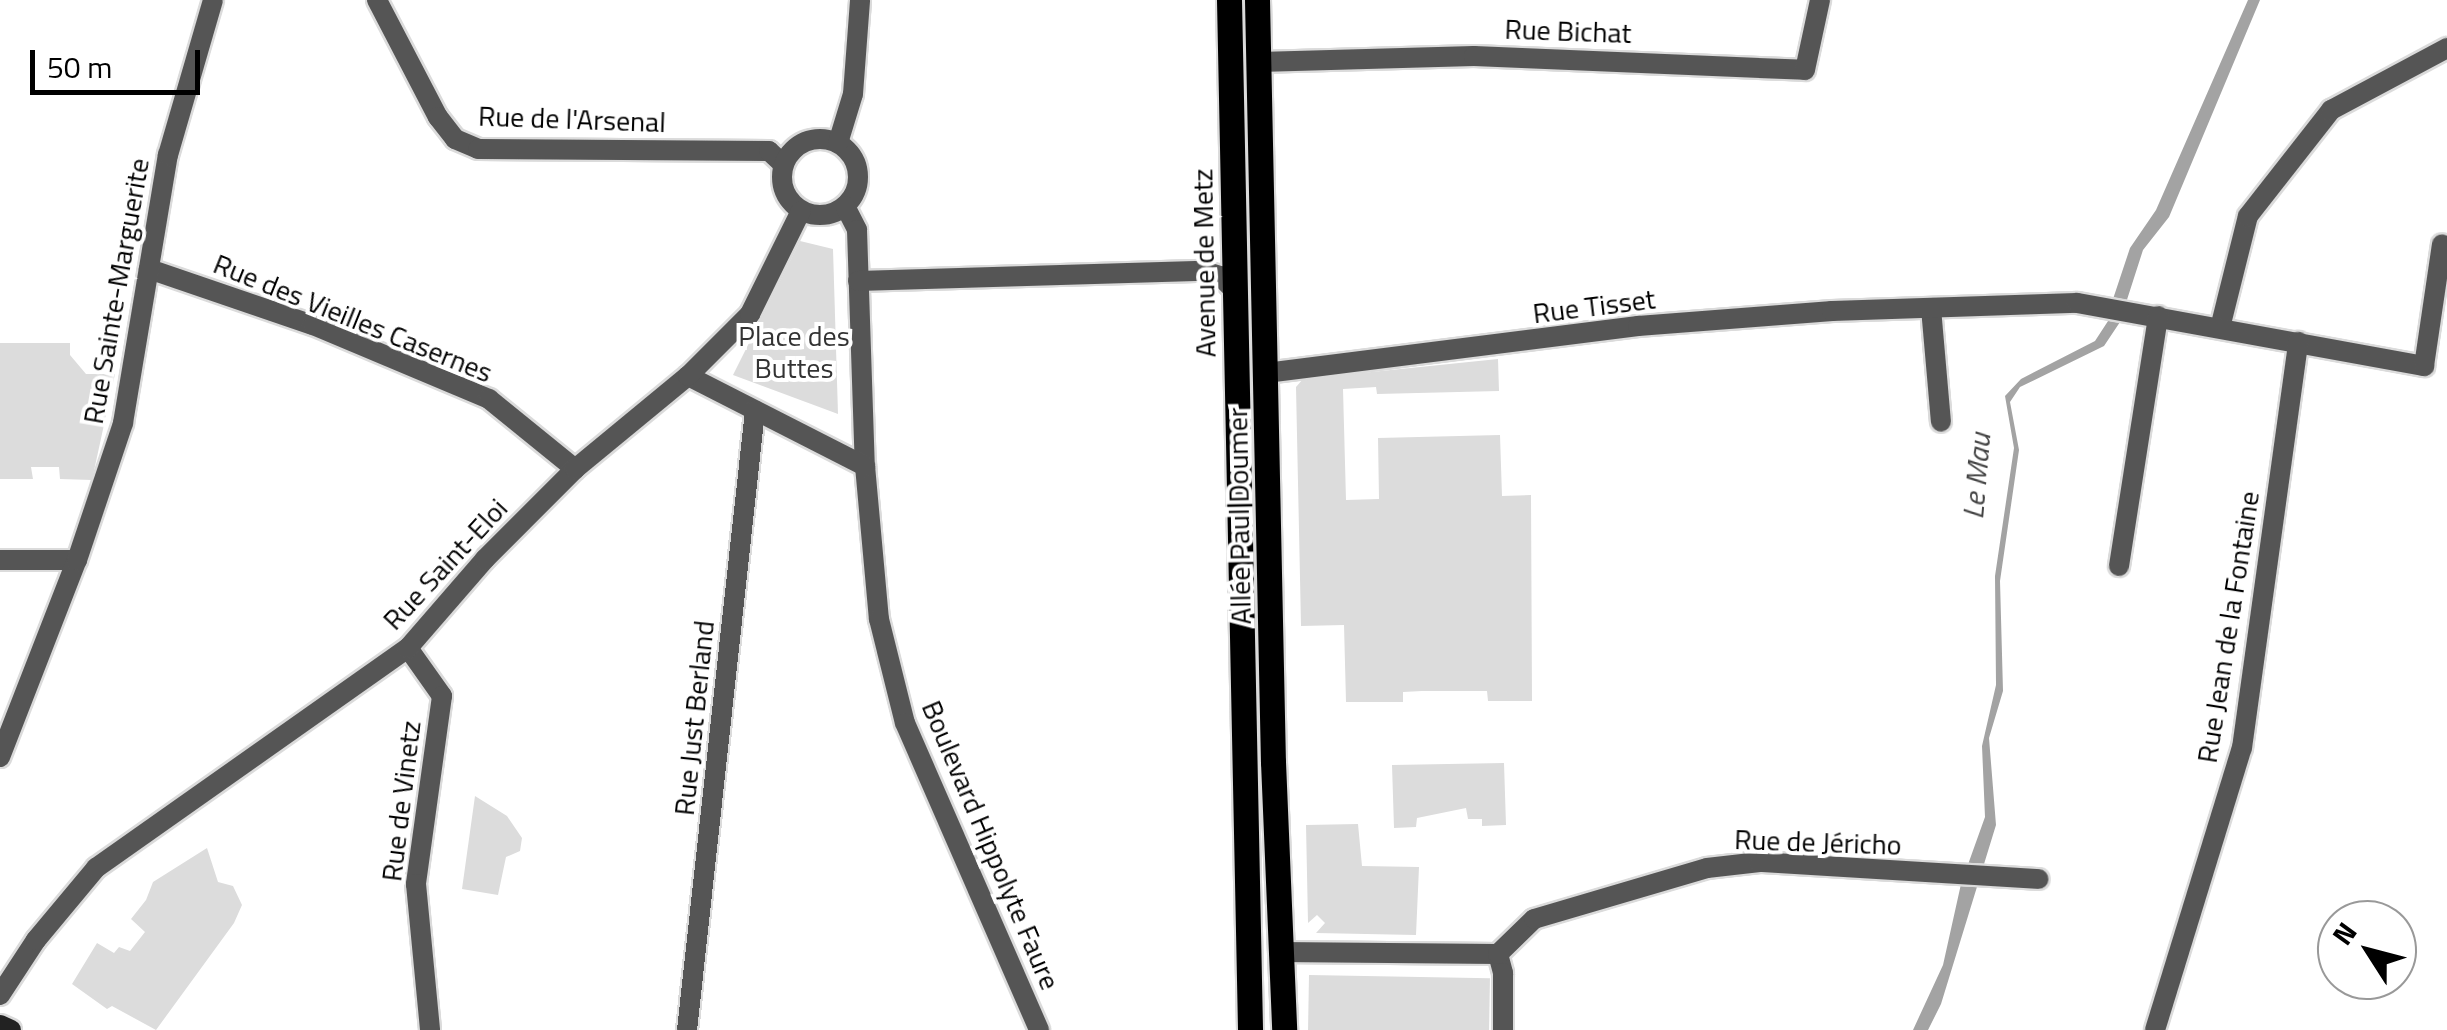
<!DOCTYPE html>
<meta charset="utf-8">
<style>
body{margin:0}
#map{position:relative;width:2447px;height:1030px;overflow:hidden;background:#fff;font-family:"Titillium Web",sans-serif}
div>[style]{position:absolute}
.green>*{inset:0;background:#dcdcdc;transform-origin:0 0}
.water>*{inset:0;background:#a3a3a3}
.roads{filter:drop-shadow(2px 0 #dbdbdb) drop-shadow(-2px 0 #dbdbdb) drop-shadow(0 2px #dbdbdb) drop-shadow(0 -2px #dbdbdb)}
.street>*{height:20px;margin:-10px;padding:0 10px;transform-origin:10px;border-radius:10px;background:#555}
.street>.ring{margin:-10px;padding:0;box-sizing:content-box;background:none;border:20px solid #555;border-radius:50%}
.secondary>*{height:20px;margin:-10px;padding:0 10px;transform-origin:10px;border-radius:10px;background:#222}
.primary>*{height:25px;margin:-12.5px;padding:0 12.5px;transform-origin:12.5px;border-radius:12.5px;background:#000}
span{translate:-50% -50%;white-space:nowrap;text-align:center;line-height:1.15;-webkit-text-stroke:8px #fff;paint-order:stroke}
.street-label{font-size:28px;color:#000}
.park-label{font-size:28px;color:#333}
.water-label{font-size:30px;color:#444;font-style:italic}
.north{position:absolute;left:2317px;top:900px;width:100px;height:100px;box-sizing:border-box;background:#fff;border:2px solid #999;border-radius:50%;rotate:306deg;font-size:28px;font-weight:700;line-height:40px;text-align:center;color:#000}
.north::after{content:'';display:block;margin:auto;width:35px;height:45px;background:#000;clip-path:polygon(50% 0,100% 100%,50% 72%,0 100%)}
.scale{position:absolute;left:30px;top:50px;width:170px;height:45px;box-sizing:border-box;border:5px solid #000;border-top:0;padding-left:12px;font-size:30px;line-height:35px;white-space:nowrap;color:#000;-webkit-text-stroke:8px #fff;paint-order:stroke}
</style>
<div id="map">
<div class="green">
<div style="clip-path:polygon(800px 241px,833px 249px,838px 414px,733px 375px)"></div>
<div style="clip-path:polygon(0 343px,70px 343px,70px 355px,86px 374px,115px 374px,92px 480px,60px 479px,59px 467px,31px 467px,33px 479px,0 479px)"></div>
<div style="clip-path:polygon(1498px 359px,1499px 391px,1377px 394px,1376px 387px,1343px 389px,1346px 500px,1379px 499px,1378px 438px,1500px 435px,1502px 496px,1531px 495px,1532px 701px,1488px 701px,1487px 691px,1422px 691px,1403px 692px,1403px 702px,1346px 702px,1344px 625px,1301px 626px,1296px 387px,1303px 379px)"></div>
<div style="clip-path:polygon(1504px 763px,1506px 825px,1482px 826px,1482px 819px,1468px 819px,1466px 808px,1417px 818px,1416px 827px,1394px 828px,1392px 765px)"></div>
<div style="clip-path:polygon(475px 796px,507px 816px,522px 838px,520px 851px,506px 857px,498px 895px,462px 889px)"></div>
<div style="clip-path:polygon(1358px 824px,1362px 866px,1419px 867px,1416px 935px,1316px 933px,1325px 923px,1317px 915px,1308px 923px,1306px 825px)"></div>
<div style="clip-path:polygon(207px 848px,218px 882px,233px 886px,242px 905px,234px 923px,156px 1030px,112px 1006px,107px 1009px,72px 984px,97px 943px,114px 953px,119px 947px,130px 951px,145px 932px,131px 919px,146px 900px,153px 882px)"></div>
<div style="left:1309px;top:975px;width:181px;height:55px;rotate:1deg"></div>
</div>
<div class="water">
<div style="clip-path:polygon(2248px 0,2260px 0,2169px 217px,2143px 250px,2124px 309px,2110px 308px,2130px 248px,2156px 210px)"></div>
<div style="clip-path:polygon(2110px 318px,2120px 322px,2104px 346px,2020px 387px,2010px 402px,2019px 450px,2000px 581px,2003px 691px,1989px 738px,1996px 825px,1941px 1004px,1928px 1030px,1913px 1030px,1943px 965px,1961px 884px,1985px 817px,1982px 746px,1996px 685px,1995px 576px,2014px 448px,2005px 396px,2021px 379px,2095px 341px)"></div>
</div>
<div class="roads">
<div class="street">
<div style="left:377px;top:0;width:132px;rotate:62.5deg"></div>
<div style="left:438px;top:117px;width:28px;rotate:52deg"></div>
<div style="left:455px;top:139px;width:25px;rotate:23deg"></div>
<div style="left:478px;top:149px;width:291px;rotate:0.4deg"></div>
<div style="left:769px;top:151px;width:19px;rotate:43deg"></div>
<div style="left:1259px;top:62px;width:215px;rotate:-1.6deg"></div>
<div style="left:1474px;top:56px;width:331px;rotate:2.4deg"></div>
<div style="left:1805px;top:70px;width:72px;rotate:-77.9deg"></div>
<div class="ring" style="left:782px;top:139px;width:56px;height:56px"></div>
<div style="left:838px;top:143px;width:51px;rotate:-73deg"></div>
<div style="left:853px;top:94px;width:94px;rotate:-85.7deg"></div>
<div style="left:845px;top:206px;width:27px;rotate:63deg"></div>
<div style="left:857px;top:230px;width:236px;rotate:88.1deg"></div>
<div style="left:865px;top:466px;width:154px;rotate:84.8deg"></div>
<div style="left:879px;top:619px;width:107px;rotate:76deg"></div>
<div style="left:905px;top:723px;width:335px;rotate:66.4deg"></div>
<div style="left:149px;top:269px;width:173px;rotate:18.9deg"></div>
<div style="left:313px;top:325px;width:191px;rotate:22.8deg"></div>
<div style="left:489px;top:399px;width:111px;rotate:39.1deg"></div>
<div style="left:858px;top:281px;width:346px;rotate:-1.7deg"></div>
<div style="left:1204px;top:271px;width:17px;rotate:17deg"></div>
<div style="left:1220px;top:276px;width:21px;rotate:45deg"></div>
<div style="left:1931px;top:308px;width:114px;rotate:85deg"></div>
<div style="left:2220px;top:328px;width:115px;rotate:-76deg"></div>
<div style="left:2248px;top:216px;width:135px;rotate:-51.9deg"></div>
<div style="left:2331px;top:110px;width:132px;rotate:-28.1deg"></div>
<div style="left:1266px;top:373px;width:375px;rotate:-7.2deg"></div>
<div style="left:1638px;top:326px;width:195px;rotate:-4.4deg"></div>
<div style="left:1832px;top:311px;width:245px;rotate:-1.9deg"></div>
<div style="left:2077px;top:303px;width:353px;rotate:10.3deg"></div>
<div style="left:2424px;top:366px;width:123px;rotate:-81.6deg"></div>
<div style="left:688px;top:376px;width:199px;rotate:27deg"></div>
<div style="left:0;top:560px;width:77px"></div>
<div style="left:2119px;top:566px;width:253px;rotate:-81.1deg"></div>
<div style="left:408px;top:648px;width:59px;rotate:54.7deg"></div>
<div style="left:442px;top:696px;width:190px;rotate:97.9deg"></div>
<div style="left:416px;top:884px;width:147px;rotate:84.5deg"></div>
<div style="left:0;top:757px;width:212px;rotate:-68.7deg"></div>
<div style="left:77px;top:560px;width:145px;rotate:-71.4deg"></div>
<div style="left:123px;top:423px;width:272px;rotate:-80.5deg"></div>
<div style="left:168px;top:155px;width:161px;rotate:-73.8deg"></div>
<div style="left:1279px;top:952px;width:219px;rotate:0.5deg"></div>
<div style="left:1498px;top:954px;width:20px;rotate:75deg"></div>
<div style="left:1503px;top:973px;width:57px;rotate:90deg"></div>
<div style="left:1498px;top:954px;width:50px;rotate:-44.2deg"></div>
<div style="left:1534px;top:919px;width:180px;rotate:-16.4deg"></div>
<div style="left:1707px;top:868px;width:53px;rotate:-6.5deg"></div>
<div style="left:1760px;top:862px;width:279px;rotate:3.5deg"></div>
<div style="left:0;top:995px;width:66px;rotate:-56.8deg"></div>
<div style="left:36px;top:940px;width:94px;rotate:-50.2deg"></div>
<div style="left:96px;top:868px;width:382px;rotate:-35.2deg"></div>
<div style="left:408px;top:648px;width:118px;rotate:-49.1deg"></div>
<div style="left:485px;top:559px;width:127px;rotate:-45deg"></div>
<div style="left:575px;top:469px;width:146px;rotate:-39.5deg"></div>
<div style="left:688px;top:376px;width:88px;rotate:-45deg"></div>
<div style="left:750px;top:314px;width:115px;rotate:-63.7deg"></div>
<div style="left:687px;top:1030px;width:623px;rotate:-83.73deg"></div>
<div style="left:2155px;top:1030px;width:295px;rotate:-72.9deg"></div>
<div style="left:2242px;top:748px;width:410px;rotate:-82.1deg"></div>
</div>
<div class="secondary">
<div style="left:0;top:1025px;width:12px;rotate:24deg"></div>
</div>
<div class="primary">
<div style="left:1229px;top:0;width:1030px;rotate:88.83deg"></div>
<div style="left:1257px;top:0;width:762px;rotate:88.8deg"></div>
<div style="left:1273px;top:762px;width:268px;rotate:87.6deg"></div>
</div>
</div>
<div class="street-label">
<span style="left:1568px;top:31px;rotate:2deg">Rue Bichat</span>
<span style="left:572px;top:119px;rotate:2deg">Rue de l'Arsenal</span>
<span style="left:1204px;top:263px;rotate:-91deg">Avenue de Metz</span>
<span style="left:116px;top:291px;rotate:-80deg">Rue Sainte-Marguerite</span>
<span style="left:1594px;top:306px;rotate:-7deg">Rue Tisset</span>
<span style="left:353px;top:318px;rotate:22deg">Rue des Vieilles Casernes</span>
<span style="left:1239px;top:516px;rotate:-91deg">Allée Paul Doumer</span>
<span style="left:445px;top:564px;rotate:-47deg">Rue Saint-Eloi</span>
<span style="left:2228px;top:627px;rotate:-81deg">Rue Jean de la Fontaine</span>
<span style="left:694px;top:718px;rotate:-84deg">Rue Just Berland</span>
<span style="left:401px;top:801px;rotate:-83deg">Rue de Vinetz</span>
<span style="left:1818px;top:842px;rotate:2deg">Rue de Jéricho</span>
<span style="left:991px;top:845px;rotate:67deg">Boulevard Hippolyte Faure</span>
</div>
<div class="park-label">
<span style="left:794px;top:352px">Place des<br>Buttes</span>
</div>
<div class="water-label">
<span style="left:1976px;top:476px;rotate:-85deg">Le Mau</span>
</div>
<div class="north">N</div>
<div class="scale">50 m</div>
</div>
